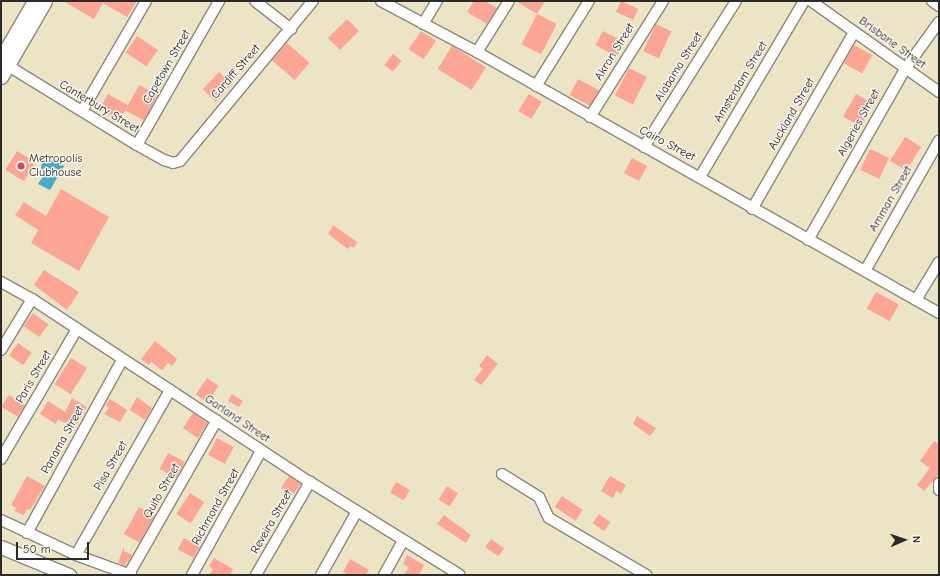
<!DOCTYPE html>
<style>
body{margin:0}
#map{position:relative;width:940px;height:576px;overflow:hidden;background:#ebe5c6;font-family:"Comic Neue",sans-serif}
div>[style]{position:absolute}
.water>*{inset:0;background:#4aa8c8}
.building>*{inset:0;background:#fda595;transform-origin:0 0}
.roads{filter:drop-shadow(1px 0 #8b8878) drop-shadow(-1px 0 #8b8878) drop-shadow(0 1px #8b8878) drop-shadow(0 -1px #8b8878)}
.minor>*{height:10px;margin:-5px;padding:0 5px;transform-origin:5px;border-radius:5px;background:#fff}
.major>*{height:13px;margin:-6.5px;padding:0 6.5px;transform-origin:6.5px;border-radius:6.5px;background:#fff}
.dots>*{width:11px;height:11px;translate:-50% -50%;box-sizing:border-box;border:2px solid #fbf7ec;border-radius:50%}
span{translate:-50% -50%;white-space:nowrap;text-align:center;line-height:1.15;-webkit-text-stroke:3px #fbf7ec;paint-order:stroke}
.street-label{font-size:12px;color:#2b2b2b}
.poi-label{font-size:12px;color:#2b2b2b}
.left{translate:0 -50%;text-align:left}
.frame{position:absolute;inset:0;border:2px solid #2b2b2b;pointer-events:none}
.north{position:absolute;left:884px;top:520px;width:40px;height:40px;-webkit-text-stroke:3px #fbf7ec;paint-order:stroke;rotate:88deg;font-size:11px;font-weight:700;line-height:16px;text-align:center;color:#2b2b2b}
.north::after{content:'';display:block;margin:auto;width:14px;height:18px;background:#2b2b2b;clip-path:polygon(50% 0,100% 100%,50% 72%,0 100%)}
.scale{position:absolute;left:16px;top:542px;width:73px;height:18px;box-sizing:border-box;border:2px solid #2b2b2b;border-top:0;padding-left:5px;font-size:12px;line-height:14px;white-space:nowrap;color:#2b2b2b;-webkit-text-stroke:3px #fbf7ec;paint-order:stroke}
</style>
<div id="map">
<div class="water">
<div style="clip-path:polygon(54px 157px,64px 166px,50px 190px,38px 184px,44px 175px,41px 168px,42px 163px,47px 159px,51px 161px)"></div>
</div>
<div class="building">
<div style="clip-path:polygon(63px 1px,137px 1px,127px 17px,103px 3px,94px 19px)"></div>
<div style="clip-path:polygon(474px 1px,485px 1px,497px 8px,487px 24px,467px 12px)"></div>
<div style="clip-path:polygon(516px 1px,545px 1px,537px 14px)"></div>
<div style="left:621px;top:1px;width:19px;height:12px;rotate:25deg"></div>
<div style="left:537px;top:14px;width:22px;height:34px;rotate:27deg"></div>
<div style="left:347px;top:19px;width:17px;height:27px;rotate:45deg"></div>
<div style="left:656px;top:24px;width:17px;height:30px;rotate:25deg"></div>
<div style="left:421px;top:31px;width:18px;height:22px;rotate:34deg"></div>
<div style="left:603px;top:31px;width:24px;height:16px;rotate:28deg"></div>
<div style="left:137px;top:36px;width:25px;height:20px;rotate:34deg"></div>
<div style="left:287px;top:43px;width:30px;height:23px;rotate:41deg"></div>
<div style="left:854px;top:45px;width:21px;height:21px;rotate:29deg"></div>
<div style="left:452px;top:46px;width:40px;height:27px;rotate:32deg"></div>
<div style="left:393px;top:54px;width:11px;height:14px;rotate:38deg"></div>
<div style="left:629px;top:68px;width:20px;height:31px;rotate:27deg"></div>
<div style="left:219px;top:72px;width:18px;height:24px;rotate:43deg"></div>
<div style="left:578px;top:79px;width:24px;height:18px;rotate:28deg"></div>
<div style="left:139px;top:85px;width:21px;height:29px;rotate:28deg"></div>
<div style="left:108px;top:94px;width:23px;height:17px;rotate:29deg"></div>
<div style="left:529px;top:94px;width:15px;height:20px;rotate:32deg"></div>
<div style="left:856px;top:94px;width:20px;height:26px;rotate:30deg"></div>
<div style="left:905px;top:137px;width:19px;height:28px;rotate:32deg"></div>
<div style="left:870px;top:149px;width:21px;height:23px;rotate:25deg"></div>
<div style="left:17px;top:151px;width:22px;height:22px;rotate:32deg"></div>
<div style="left:632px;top:158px;width:17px;height:17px;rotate:28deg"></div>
<div style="clip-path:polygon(61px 189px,109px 217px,79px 271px,31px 243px,38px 230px,15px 215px,24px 202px,46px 216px)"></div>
<div style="clip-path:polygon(333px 225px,357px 242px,354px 248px,350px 246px,348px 249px,328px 234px)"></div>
<div style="clip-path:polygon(44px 270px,79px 292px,67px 310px,34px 285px)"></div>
<div style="left:876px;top:292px;width:26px;height:19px;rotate:29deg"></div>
<div style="left:33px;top:313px;width:19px;height:16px;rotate:36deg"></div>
<div style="clip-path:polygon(155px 341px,177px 359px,172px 366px,168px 363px,162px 370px,151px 362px,149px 365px,141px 359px)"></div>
<div style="left:18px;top:343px;width:17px;height:15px;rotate:36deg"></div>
<div style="clip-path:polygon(487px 355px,498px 364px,481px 385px,474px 380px,483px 369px,479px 366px)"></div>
<div style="left:71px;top:358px;width:19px;height:31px;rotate:32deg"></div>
<div style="left:207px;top:378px;width:14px;height:20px;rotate:34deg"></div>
<div style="clip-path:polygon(232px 394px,243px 401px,239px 407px,228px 401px)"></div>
<div style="left:9px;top:395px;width:19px;height:14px;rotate:32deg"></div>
<div style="clip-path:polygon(137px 397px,152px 408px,145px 420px,130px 410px)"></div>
<div style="clip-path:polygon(72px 398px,87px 407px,74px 429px,58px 419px,56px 424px,40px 414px,48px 401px,65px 412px)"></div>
<div style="clip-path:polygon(110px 399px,127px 410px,120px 422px,104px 414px,109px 408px,106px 405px)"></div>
<div style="left:193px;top:413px;width:18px;height:18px;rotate:34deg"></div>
<div style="clip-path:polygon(637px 416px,656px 428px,650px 436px,633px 424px)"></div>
<div style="left:217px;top:438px;width:19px;height:19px;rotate:28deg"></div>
<div style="clip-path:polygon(934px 441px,939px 444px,939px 474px,924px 491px,917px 485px,930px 468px,920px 461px)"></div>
<div style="left:168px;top:453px;width:19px;height:18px;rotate:28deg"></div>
<div style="clip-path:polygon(27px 476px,45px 486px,30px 510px,27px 509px,24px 515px,14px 511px,17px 508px,11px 505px)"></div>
<div style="left:289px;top:476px;width:14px;height:14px;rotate:34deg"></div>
<div style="clip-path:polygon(610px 476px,626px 485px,621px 494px,616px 491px,613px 498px,601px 491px)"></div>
<div style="left:396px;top:482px;width:16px;height:12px;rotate:30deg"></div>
<div style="left:447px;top:486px;width:13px;height:16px;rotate:32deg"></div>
<div style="left:190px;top:493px;width:17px;height:25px;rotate:33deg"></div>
<div style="left:562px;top:496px;width:25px;height:13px;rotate:34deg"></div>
<div style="left:139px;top:507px;width:18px;height:31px;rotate:29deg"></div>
<div style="left:599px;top:514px;width:14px;height:11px;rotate:36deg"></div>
<div style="clip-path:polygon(444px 515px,471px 535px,466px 543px,437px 524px)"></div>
<div style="left:184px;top:538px;width:18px;height:13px;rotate:29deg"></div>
<div style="left:491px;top:539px;width:16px;height:10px;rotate:35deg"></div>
<div style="clip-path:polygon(124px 546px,124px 551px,132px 555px,128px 562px,126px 561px,126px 566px,118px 563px)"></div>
<div style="clip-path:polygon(407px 555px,424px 565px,419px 575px,404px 575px,409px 567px,403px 564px)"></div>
<div style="clip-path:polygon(214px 558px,233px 569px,230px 575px,209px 575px,213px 569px,209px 566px)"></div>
<div style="clip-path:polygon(350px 559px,369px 570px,366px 575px,348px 575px,343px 572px)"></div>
</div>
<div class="roads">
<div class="minor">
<div style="left:255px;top:1px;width:46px;rotate:37.9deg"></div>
<div style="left:381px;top:1px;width:109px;rotate:28deg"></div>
<div style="left:477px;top:52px;width:531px;rotate:29.46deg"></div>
<div style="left:811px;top:1px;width:157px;rotate:35.4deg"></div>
<div style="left:932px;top:1px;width:9px;rotate:36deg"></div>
<div style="left:423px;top:24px;width:27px;rotate:-59deg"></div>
<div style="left:477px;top:52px;width:60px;rotate:-57.9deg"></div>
<div style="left:2px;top:62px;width:158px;rotate:31.6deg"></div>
<div style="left:137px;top:145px;width:31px;rotate:29deg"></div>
<div style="left:164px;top:160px;width:9px;rotate:18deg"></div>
<div style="left:173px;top:163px;width:7px;rotate:-16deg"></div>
<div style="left:180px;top:161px;width:208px;rotate:-50.3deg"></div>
<div style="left:536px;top:86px;width:100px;rotate:-58.1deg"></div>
<div style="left:82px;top:111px;width:127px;rotate:-59.8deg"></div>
<div style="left:590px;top:117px;width:137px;rotate:-57.8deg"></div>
<div style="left:137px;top:145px;width:166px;rotate:-60.3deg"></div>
<div style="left:644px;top:147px;width:173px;rotate:-57.8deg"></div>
<div style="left:700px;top:177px;width:204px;rotate:-59.4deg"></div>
<div style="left:752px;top:209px;width:204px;rotate:-60deg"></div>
<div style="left:808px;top:240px;width:197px;rotate:-60.4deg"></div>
<div style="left:905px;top:69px;width:58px;rotate:-54.1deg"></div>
<div style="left:865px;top:271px;width:150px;rotate:-60.4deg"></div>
<div style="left:1px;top:282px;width:35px;rotate:29deg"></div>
<div style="left:32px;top:299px;width:333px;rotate:33.4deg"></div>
<div style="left:310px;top:482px;width:176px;rotate:31.8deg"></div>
<div style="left:916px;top:300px;width:44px;rotate:-58.8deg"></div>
<div style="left:1px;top:350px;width:60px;rotate:-58.7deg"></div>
<div style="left:1px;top:459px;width:151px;rotate:-59.7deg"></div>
<div style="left:502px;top:474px;width:44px;rotate:31.9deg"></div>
<div style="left:539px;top:497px;width:23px;rotate:65deg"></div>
<div style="left:549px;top:518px;width:113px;rotate:30.4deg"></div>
<div style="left:939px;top:483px;width:7px;rotate:90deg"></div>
<div style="left:1px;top:520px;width:83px;rotate:25deg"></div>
<div style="left:76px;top:555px;width:59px;rotate:20deg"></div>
<div style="left:27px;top:533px;width:197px;rotate:-61.2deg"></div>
<div style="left:76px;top:555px;width:190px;rotate:-60.3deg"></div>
<div style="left:129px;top:574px;width:177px;rotate:-60.3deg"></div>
<div style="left:192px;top:575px;width:142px;rotate:-60.9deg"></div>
<div style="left:256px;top:575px;width:108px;rotate:-59.9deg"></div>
<div style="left:321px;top:575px;width:73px;rotate:-60.6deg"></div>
<div style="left:384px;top:575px;width:39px;rotate:-61deg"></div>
</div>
<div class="major">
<div style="left:1px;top:58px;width:66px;rotate:-59.9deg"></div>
<div style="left:1px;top:77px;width:88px;rotate:-59.9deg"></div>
<div style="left:1px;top:547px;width:74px;rotate:22.4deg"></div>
</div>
</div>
<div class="dots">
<div style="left:21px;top:166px;background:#d1495b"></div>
</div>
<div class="street-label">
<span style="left:892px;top:43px;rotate:36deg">Brisbane Street</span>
<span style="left:615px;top:52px;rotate:-58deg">Akron Street</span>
<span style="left:167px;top:67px;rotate:-60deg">Capetown Street</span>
<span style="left:679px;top:67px;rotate:-58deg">Alabama Street</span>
<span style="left:236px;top:72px;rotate:-49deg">Cardiff Street</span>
<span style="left:741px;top:82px;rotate:-59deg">Amsterdam Street</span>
<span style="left:99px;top:107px;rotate:31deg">Canterbury Street</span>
<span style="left:792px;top:114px;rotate:-60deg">Auckland Street</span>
<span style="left:859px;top:123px;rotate:-61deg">Algeries Street</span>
<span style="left:667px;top:144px;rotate:28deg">Cairo Street</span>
<span style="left:891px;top:199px;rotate:-60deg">Amman Street</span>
<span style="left:34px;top:377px;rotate:-60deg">Paris Street</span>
<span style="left:237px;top:419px;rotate:34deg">Garland Street</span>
<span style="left:63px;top:440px;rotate:-61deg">Panama Street</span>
<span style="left:111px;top:466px;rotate:-60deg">Pisa Street</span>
<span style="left:162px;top:491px;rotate:-60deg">Quito Street</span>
<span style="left:216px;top:507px;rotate:-61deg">Richmond Street</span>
<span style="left:272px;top:522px;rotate:-60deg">Reveira Street</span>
</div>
<div class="poi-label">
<span class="left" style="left:29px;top:166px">Metropolis<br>Clubhouse</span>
</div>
<div class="frame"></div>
<div class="north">N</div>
<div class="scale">50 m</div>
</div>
